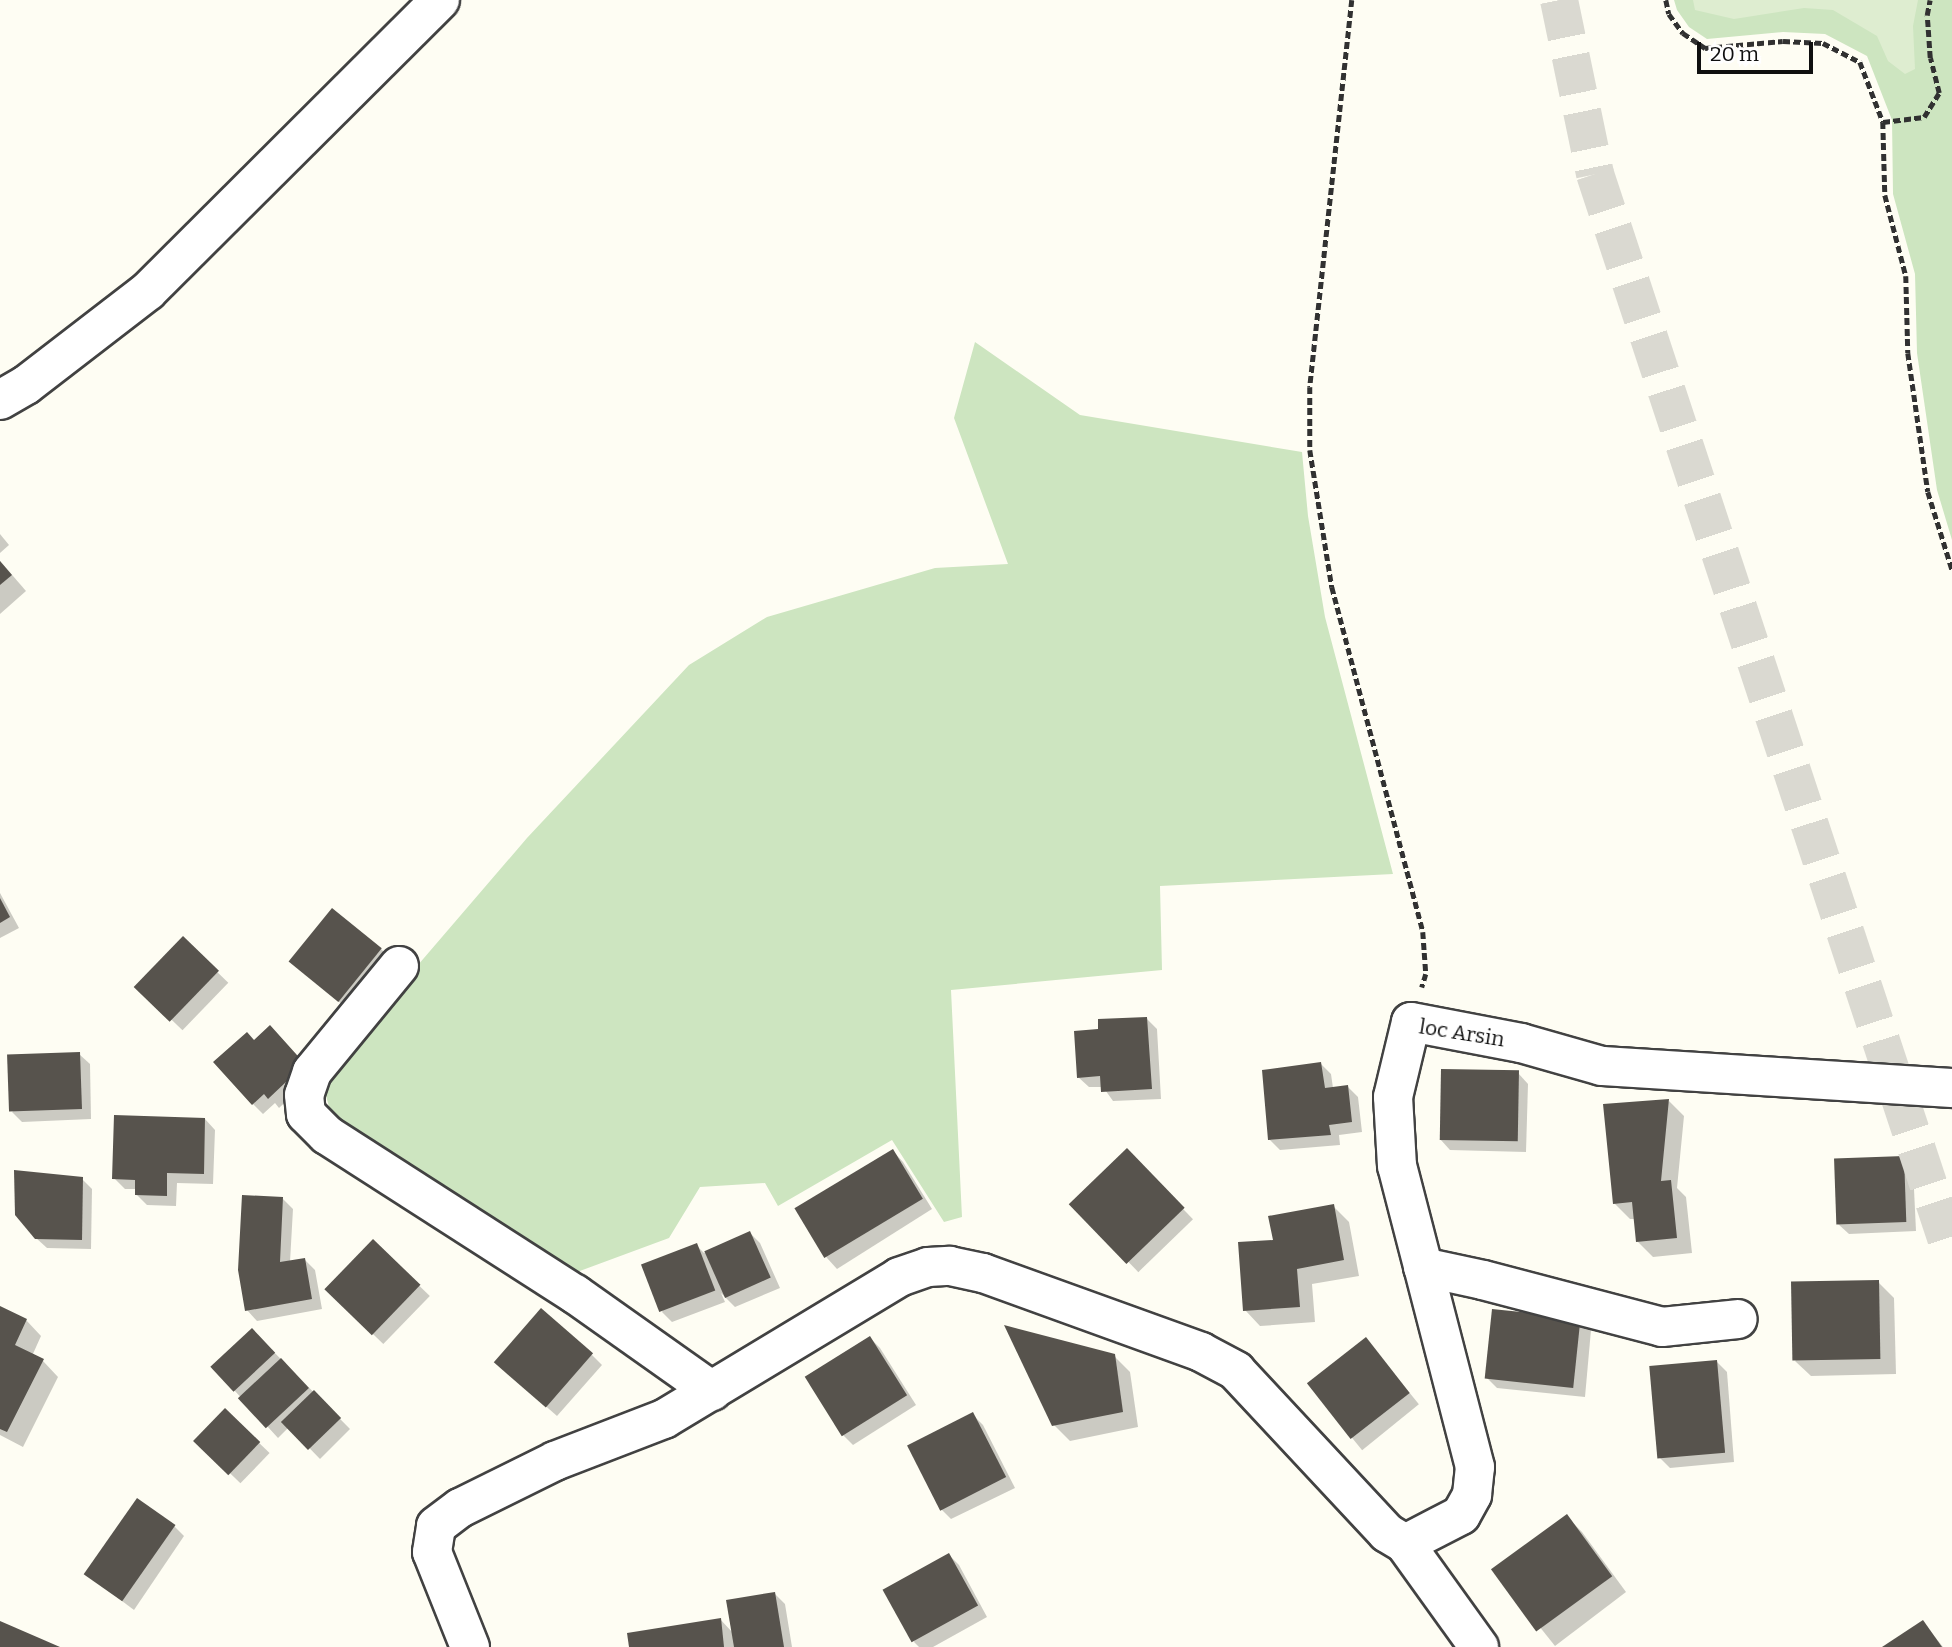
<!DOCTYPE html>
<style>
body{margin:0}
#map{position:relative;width:1952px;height:1647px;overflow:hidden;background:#fefdf3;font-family:Bitter,serif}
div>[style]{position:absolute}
.green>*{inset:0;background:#cde5c0}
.pitch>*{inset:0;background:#deedd0}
.shadow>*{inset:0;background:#0003;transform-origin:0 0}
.building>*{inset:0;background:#57534d;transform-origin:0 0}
.highway-tunnel>*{height:38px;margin-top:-19px;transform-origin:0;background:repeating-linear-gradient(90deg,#dad9d1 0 38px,transparent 0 57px)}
.path>*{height:4.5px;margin-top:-2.25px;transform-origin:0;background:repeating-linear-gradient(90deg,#313131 0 7px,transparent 0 10.5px)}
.roads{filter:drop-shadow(2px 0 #424242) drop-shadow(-2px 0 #424242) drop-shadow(0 2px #424242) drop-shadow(0 -2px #424242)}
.minor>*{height:38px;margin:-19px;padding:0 19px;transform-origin:19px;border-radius:19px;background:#fff}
span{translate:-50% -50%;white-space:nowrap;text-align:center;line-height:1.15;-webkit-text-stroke:7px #fff;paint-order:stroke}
.street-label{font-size:21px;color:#0f0f0f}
.scale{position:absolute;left:1697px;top:42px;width:116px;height:32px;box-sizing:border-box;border:4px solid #0f0f0f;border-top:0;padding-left:9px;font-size:21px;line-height:24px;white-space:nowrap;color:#0f0f0f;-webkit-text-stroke:5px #fff;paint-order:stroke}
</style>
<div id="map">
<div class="green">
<div style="clip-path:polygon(1674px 0,1952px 0,1952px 540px,1937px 490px,1917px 353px,1915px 274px,1893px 194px,1892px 120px,1867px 56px,1825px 34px,1783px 32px,1707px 39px,1689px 27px,1677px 10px)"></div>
<div style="clip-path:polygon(975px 342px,1080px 415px,1302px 452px,1308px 516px,1325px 617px,1393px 874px,1160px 886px,1162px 970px,951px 990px,962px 1217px,944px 1222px,892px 1140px,778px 1206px,765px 1183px,700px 1187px,669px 1238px,569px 1275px,333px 1121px,321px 1078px,527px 838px,689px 665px,767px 617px,935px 568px,1008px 564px,954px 418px)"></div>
</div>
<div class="pitch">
<div style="clip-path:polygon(1693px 0,1918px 0,1913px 26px,1915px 69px,1905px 74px,1888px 61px,1877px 36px,1833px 10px,1804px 8px,1734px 19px,1695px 10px)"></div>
</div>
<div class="shadow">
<div style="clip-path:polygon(0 534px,9px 545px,0 553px)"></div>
<div style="clip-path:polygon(0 561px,26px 591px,0 614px)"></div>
<div style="clip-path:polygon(0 893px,19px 928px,0 938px)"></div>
<div style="left:183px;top:939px;width:63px;height:66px;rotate:44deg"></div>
<div style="clip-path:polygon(381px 949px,391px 959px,350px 1011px,291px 962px)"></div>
<div style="clip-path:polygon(1147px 1019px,1157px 1029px,1161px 1099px,1113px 1101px,1103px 1087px,1089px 1087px,1078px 1077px,1100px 1031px)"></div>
<div style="clip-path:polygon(254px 1042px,314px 1075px,279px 1108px,275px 1103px,263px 1114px,253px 1104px)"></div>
<div style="clip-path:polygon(79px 1054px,90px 1064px,91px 1119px,22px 1122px,12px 1112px)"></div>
<div style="clip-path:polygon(1321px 1064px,1331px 1074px,1333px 1088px,1348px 1087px,1358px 1097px,1362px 1132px,1339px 1135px,1340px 1145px,1280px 1150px,1270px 1140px)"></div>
<div style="clip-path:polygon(1518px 1073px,1528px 1084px,1526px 1152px,1450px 1150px,1440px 1139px)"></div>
<div style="clip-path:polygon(1669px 1101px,1684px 1116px,1677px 1188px,1686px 1197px,1692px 1253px,1653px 1257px,1637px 1241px,1635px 1219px,1630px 1219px,1614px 1203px)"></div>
<div style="clip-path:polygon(205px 1119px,215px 1130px,213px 1184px,177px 1183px,176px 1206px,147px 1205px,136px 1194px,137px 1189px,125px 1189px,114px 1178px)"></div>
<div style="clip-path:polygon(893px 1151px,903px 1162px,932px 1209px,837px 1269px,827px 1258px,797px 1210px)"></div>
<div style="left:1127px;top:1151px;width:95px;height:76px;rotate:46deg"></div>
<div style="clip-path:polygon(1903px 1158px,1913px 1168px,1916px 1231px,1849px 1234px,1838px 1224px)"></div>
<div style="clip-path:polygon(82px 1179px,92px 1189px,91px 1249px,47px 1248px,36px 1238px)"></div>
<div style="clip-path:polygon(282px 1198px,293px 1209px,290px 1262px,305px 1260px,315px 1270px,322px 1309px,257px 1321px,247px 1310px)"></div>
<div style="clip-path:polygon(1333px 1206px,1349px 1222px,1359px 1276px,1312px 1284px,1315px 1322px,1260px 1326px,1245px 1310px,1275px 1242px)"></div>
<div style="clip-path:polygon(750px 1233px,760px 1243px,780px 1288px,735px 1307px,721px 1293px,725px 1302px,672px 1322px,662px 1312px,696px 1245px,704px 1253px)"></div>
<div style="left:373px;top:1241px;width:79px;height:67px;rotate:44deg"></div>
<div style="clip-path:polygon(1878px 1282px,1894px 1298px,1896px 1374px,1811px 1376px,1795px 1361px)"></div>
<div style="clip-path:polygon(0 1308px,26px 1320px,41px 1336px,32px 1356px,43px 1361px,58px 1377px,23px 1447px,0 1435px)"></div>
<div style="clip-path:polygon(1580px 1319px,1591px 1330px,1585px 1397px,1497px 1388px,1487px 1378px)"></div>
<div style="clip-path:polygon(870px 1338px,880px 1348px,916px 1405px,853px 1445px,843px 1435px)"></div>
<div style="left:1366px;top:1339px;width:84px;height:73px;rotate:51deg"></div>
<div style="clip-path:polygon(262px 1340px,350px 1429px,320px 1459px,289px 1427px,278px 1438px,213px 1367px)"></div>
<div style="clip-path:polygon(592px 1355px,602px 1365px,557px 1416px,507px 1372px)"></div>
<div style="clip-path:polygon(1114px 1356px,1130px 1372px,1138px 1427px,1070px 1441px,1054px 1425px)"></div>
<div style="clip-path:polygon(1716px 1361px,1727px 1372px,1734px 1462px,1670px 1468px,1659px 1457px)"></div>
<div style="left:225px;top:1410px;width:62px;height:42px;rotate:44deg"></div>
<div style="clip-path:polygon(973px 1415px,983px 1425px,1015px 1488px,951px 1519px,941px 1509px)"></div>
<div style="clip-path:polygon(1566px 1516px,1582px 1532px,1626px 1592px,1555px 1646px,1495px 1571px)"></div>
<div style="clip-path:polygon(174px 1526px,184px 1536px,134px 1610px,86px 1574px)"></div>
<div style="clip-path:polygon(949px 1555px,959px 1565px,987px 1617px,933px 1647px,919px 1647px,914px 1642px)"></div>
<div style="clip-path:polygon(775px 1594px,785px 1604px,792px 1647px,631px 1647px,720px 1619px,733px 1633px)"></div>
<div style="clip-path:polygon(1923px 1622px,1943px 1647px,1885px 1647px)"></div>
</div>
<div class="building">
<div style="clip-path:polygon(0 561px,12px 575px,0 585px)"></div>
<div style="clip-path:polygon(0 898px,10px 917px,0 923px)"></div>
<div style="left:332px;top:908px;width:64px;height:69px;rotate:39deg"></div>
<div style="left:183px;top:936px;width:50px;height:71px;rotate:44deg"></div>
<div style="clip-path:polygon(1147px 1017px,1152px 1089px,1101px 1092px,1100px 1076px,1077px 1078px,1074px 1031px,1098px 1029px,1098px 1019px)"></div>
<div style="clip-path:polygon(270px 1025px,305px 1064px,268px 1099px,264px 1094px,252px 1105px,213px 1062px,247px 1032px,254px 1040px)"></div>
<div style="left:80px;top:1052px;width:57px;height:73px;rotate:88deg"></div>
<div style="clip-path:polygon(1321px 1062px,1325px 1088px,1348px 1085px,1352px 1122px,1329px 1125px,1331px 1135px,1268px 1140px,1262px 1070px)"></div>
<div style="left:1441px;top:1069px;width:78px;height:71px;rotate:1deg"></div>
<div style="clip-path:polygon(1669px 1099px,1661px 1181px,1671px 1180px,1677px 1238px,1636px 1242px,1632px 1202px,1613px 1204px,1603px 1104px)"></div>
<div style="clip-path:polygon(114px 1115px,205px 1118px,204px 1174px,167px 1173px,167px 1196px,135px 1195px,135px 1180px,112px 1179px)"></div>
<div style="left:1127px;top:1148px;width:83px;height:81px;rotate:46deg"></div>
<div style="left:893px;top:1149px;width:58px;height:115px;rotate:59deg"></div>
<div style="left:1904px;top:1156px;width:66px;height:70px;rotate:88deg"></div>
<div style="clip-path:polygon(14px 1170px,83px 1177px,82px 1240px,35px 1239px,15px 1215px)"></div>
<div style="clip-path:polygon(242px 1195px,283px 1197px,280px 1262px,305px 1258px,312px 1299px,245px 1311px,238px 1270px)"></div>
<div style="clip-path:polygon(1334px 1204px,1344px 1260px,1297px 1269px,1300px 1307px,1243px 1311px,1238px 1242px,1273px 1240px,1268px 1216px)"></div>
<div style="left:750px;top:1231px;width:51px;height:50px;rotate:66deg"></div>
<div style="left:373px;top:1239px;width:66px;height:70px;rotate:44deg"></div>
<div style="left:697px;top:1243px;width:51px;height:60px;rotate:69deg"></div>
<div style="left:1879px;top:1280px;width:79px;height:88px;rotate:89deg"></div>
<div style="clip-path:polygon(0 1306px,27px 1319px,15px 1345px,44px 1359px,7px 1432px,0 1429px)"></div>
<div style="left:541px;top:1308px;width:69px;height:72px;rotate:41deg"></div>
<div style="left:1492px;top:1309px;width:89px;height:70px;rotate:6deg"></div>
<div style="clip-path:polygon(1004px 1325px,1115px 1354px,1123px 1412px,1052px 1426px)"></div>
<div style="left:252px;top:1328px;width:34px;height:57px;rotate:47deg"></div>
<div style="left:870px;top:1336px;width:70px;height:77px;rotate:58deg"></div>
<div style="left:1366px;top:1337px;width:71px;height:75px;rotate:52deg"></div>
<div style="left:281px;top:1358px;width:41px;height:59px;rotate:47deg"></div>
<div style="left:1717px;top:1360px;width:93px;height:68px;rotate:85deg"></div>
<div style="left:314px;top:1390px;width:39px;height:46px;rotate:46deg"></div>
<div style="left:225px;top:1408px;width:49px;height:46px;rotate:44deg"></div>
<div style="left:973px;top:1412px;width:73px;height:74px;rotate:63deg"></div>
<div style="left:137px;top:1498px;width:47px;height:93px;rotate:35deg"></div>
<div style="left:1567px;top:1514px;width:77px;height:94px;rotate:54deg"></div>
<div style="left:949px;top:1553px;width:60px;height:76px;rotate:61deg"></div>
<div style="clip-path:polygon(775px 1592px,784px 1647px,734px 1647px,726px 1600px)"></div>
<div style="clip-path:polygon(721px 1618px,724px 1647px,629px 1647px,627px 1633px)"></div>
<div style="clip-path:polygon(1923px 1620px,1942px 1647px,1882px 1647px)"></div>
<div style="clip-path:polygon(0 1621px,60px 1647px,0 1647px)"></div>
</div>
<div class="highway-tunnel">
<div style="left:1559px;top:0;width:178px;rotate:78.3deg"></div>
<div style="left:1595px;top:174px;width:1139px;rotate:71.74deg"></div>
</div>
<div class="path">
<div style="left:1352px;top:0;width:389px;rotate:96.2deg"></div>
<div style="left:1310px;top:387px;width:63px;rotate:90deg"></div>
<div style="left:1310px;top:450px;width:139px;rotate:80.9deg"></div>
<div style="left:1332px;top:587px;width:357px;rotate:75.2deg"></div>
<div style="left:1423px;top:932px;width:42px;rotate:85.9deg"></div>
<div style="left:1426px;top:974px;width:14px;rotate:107deg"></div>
<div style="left:1666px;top:0;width:14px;rotate:78deg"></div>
<div style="left:1669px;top:14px;width:24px;rotate:54deg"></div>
<div style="left:1683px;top:33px;width:27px;rotate:34deg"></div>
<div style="left:1705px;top:48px;width:78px;rotate:-5.1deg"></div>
<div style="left:1783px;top:41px;width:40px;rotate:2.9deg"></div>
<div style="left:1823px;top:43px;width:42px;rotate:27.2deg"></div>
<div style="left:1860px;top:62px;width:64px;rotate:69deg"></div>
<div style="left:1883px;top:122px;width:73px;rotate:88.4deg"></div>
<div style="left:1885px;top:195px;width:84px;rotate:75.5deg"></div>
<div style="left:1906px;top:276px;width:77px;rotate:88.5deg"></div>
<div style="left:1908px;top:353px;width:140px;rotate:81.8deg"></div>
<div style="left:1928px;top:492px;width:81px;rotate:72.7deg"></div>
<div style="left:1883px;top:122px;width:41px;rotate:-7deg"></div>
<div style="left:1924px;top:117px;width:28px;rotate:-58deg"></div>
<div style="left:1939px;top:93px;width:36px;rotate:-104deg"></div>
<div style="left:1930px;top:58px;width:43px;rotate:-94deg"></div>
<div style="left:1927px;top:15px;width:15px;rotate:-79deg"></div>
</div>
<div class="roads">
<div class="minor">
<div style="left:0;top:400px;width:30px;rotate:-30deg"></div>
<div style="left:26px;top:385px;width:154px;rotate:-37.6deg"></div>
<div style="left:148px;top:291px;width:412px;rotate:-44.9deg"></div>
<div style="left:399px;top:966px;width:137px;rotate:129.4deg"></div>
<div style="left:312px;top:1072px;width:24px;rotate:109deg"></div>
<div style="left:304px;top:1095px;width:19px;rotate:84deg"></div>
<div style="left:306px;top:1114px;width:30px;rotate:45deg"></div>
<div style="left:327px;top:1135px;width:295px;rotate:32.7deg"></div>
<div style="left:575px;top:1294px;width:168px;rotate:35.3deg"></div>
<div style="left:1423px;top:1267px;width:61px;rotate:12.2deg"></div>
<div style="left:1483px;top:1280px;width:185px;rotate:14.7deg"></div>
<div style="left:1662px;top:1327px;width:76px;rotate:-6deg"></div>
<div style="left:1405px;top:1544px;width:63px;rotate:-27.4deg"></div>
<div style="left:1461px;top:1515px;width:23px;rotate:-61deg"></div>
<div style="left:1472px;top:1495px;width:28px;rotate:-84deg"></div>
<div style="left:1475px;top:1467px;width:311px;rotate:-104.5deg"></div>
<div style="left:1397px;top:1166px;width:69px;rotate:-93.3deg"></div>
<div style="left:1393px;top:1097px;width:77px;rotate:-76.5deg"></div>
<div style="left:1411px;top:1022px;width:112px;rotate:10.8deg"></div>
<div style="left:1521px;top:1043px;width:84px;rotate:15.9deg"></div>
<div style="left:1602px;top:1066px;width:351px;rotate:3.6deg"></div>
<div style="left:470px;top:1647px;width:102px;rotate:-111.8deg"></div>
<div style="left:432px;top:1552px;width:26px;rotate:-81deg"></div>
<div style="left:436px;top:1526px;width:30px;rotate:-37deg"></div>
<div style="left:460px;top:1508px;width:106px;rotate:-26.3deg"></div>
<div style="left:555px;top:1461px;width:117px;rotate:-21.1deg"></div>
<div style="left:664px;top:1419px;width:275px;rotate:-31.1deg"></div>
<div style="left:899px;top:1277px;width:31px;rotate:-19deg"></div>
<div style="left:928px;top:1267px;width:22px;rotate:-3deg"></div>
<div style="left:950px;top:1266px;width:34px;rotate:12deg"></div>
<div style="left:983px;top:1273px;width:232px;rotate:19.9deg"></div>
<div style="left:1201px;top:1352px;width:40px;rotate:28deg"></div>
<div style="left:1236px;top:1371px;width:221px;rotate:47deg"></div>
<div style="left:1387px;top:1533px;width:21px;rotate:31deg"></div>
<div style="left:1405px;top:1544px;width:127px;rotate:54.3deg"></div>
</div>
</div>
<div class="street-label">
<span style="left:1462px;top:1033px;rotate:9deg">loc Arsin</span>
</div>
<div class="scale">20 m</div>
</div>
